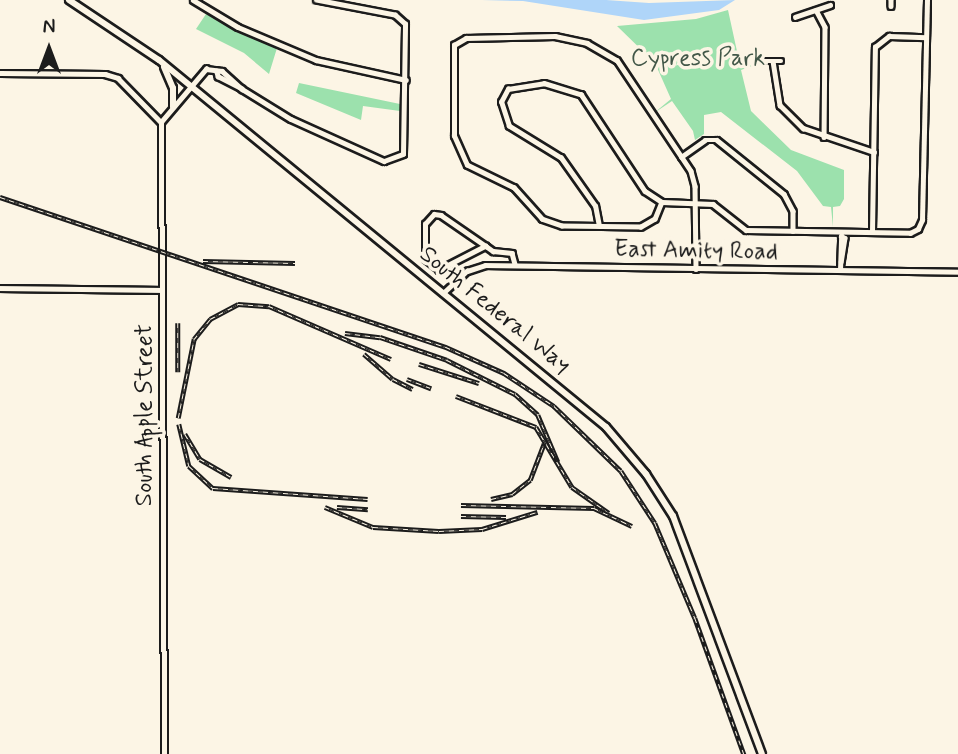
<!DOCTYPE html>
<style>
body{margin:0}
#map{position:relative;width:958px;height:754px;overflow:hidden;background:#fcf5e5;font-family:Mynerve,sans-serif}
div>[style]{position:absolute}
.green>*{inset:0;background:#9ce1ad}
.water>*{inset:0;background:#afd5f9}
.roads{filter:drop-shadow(2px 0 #1c1c1c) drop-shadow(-2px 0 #1c1c1c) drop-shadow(0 2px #1c1c1c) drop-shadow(0 -2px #1c1c1c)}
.minor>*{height:4.5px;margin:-2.25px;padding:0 2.25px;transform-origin:2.25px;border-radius:2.25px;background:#fcf5e5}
.tertiary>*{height:5px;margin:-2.5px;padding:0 2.5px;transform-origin:2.5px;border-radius:2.5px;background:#fcf5e5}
.secondary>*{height:6px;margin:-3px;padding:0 3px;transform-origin:3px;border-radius:3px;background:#fcf5e5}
.rail>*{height:4.5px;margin-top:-2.25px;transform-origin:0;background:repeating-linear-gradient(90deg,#fcf5e5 0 5px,#1c1c1c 0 10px);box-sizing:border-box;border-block:2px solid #1c1c1c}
span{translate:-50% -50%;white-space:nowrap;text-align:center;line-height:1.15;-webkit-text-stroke:7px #fcf5e5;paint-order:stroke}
.park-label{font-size:24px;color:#425748}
.street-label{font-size:24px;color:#1c1c1c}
.north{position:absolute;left:14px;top:14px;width:70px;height:70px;-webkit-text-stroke:5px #fcf5e5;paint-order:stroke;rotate:0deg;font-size:19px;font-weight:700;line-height:28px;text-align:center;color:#1c1c1c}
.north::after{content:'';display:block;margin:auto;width:24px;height:32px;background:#1c1c1c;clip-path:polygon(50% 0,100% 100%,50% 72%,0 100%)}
</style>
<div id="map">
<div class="green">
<div style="clip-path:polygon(728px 10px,740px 65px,755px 65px,741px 70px,751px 111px,791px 150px,844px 170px,844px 199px,840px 206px,833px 207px,833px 227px,831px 207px,823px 206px,797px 171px,721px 112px,704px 115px,704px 134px,695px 140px,693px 131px,672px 101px,654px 113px,671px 99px,655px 63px,617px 26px,696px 19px)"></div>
<div style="clip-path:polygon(206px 14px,277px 48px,269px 74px,244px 53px,196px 29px)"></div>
<div style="clip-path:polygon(299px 83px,400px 104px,400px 111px,363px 106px,361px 120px,296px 93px)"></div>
</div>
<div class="water">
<div style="clip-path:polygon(482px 0,606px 0,649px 3px,735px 0,719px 10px,644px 20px,523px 1px)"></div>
</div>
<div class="roads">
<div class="minor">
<div style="left:193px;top:0;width:52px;rotate:31deg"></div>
<div style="left:238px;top:27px;width:85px;rotate:22.9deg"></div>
<div style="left:316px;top:60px;width:92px;rotate:12.5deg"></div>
<div style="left:891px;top:0;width:6px;rotate:90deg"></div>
<div style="left:816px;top:10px;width:19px;rotate:62deg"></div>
<div style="left:825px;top:27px;width:110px;rotate:90.5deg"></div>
<div style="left:795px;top:17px;width:37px;rotate:-19deg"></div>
<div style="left:759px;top:61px;width:22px"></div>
<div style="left:773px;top:61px;width:45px;rotate:81deg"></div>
<div style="left:780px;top:105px;width:33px;rotate:45deg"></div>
<div style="left:803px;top:128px;width:75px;rotate:18.7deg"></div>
<div style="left:0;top:73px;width:105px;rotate:0.5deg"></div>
<div style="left:105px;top:74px;width:14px;rotate:17deg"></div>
<div style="left:118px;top:78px;width:62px;rotate:45.7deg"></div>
<div style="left:242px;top:89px;width:57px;rotate:31.5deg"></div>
<div style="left:291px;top:119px;width:102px;rotate:24.3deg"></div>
<div style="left:384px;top:161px;width:20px;rotate:-20deg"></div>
<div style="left:403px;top:154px;width:130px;rotate:-89.1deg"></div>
<div style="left:405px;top:24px;width:13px;rotate:-138deg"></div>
<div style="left:395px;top:15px;width:80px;rotate:-169.2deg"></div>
<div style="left:681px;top:157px;width:29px;rotate:-35deg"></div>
<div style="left:705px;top:140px;width:12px"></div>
<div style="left:717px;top:140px;width:86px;rotate:38.9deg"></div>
<div style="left:784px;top:194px;width:19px;rotate:62deg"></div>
<div style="left:793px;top:211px;width:20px;rotate:90deg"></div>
<div style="left:662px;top:202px;width:18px;rotate:112deg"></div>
<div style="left:655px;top:219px;width:16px;rotate:150deg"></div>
<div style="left:641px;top:227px;width:79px;rotate:-179.3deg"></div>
<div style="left:562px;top:226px;width:21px;rotate:-161deg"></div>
<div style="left:542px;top:219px;width:42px;rotate:-132.1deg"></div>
<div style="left:514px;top:188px;width:52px;rotate:-153.9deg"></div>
<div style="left:467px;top:165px;width:32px;rotate:-114deg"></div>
<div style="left:454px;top:136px;width:91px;rotate:-90deg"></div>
<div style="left:454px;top:45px;width:14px;rotate:-30deg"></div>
<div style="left:466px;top:38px;width:89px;rotate:-1.3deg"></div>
<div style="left:555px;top:36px;width:33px;rotate:12deg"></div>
<div style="left:587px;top:43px;width:34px;rotate:30deg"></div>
<div style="left:617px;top:60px;width:133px;rotate:56.3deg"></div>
<div style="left:691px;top:171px;width:16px;rotate:75deg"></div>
<div style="left:695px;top:186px;width:83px;rotate:89.3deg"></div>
<div style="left:599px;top:226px;width:20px;rotate:-101deg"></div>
<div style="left:595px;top:206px;width:59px;rotate:-125.3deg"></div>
<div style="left:561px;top:158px;width:61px;rotate:-148.4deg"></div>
<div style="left:509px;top:126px;width:25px;rotate:-108deg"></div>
<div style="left:501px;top:102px;width:15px;rotate:-62deg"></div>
<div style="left:508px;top:89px;width:36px;rotate:-9deg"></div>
<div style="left:544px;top:83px;width:39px;rotate:17deg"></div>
<div style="left:581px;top:94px;width:116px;rotate:56.6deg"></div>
<div style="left:645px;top:191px;width:20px;rotate:33deg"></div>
<div style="left:662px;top:202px;width:51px;rotate:2.2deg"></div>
<div style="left:713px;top:204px;width:42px;rotate:38.2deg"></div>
<div style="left:746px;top:230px;width:164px;rotate:1deg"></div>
<div style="left:910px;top:233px;width:9px;rotate:-27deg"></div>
<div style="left:918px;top:229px;width:10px;rotate:-66deg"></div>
<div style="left:922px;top:220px;width:220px;rotate:-88.7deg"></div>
<div style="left:872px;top:232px;width:185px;rotate:-89.1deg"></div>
<div style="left:875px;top:47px;width:18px;rotate:-38deg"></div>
<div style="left:889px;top:36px;width:37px;rotate:2deg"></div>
<div style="left:486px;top:246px;width:53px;rotate:152.9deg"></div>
<div style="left:439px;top:270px;width:18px;rotate:-142deg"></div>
<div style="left:425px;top:259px;width:35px;rotate:-90deg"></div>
<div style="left:425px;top:224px;width:13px;rotate:-48deg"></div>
<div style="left:434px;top:214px;width:7px;rotate:8deg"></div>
<div style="left:441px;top:215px;width:55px;rotate:34.6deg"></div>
<div style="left:486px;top:246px;width:9px;rotate:36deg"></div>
<div style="left:493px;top:251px;width:19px;rotate:6deg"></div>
<div style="left:512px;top:253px;width:11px;rotate:75deg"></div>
<div style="left:840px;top:270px;width:34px;rotate:-88deg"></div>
<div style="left:841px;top:236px;width:4px;rotate:27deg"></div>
<div style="left:845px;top:238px;width:24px;rotate:99deg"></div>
<div style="left:0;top:288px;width:162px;rotate:0.7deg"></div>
<div style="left:164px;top:754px;width:632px;rotate:-90.27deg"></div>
<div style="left:161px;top:122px;width:70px;rotate:-49.7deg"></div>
<div style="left:206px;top:69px;width:16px;rotate:7deg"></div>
<div style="left:222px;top:71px;width:27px;rotate:42deg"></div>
<div style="left:242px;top:89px;width:27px;rotate:-153deg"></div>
<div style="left:218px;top:77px;width:6px;rotate:-108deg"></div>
</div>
<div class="tertiary">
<div style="left:443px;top:293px;width:33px;rotate:-43deg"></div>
<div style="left:467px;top:271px;width:19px;rotate:-18deg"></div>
<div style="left:485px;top:265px;width:473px;rotate:0.8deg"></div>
</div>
<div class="secondary">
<div style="left:69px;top:0;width:108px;rotate:33.7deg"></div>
<div style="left:159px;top:60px;width:578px;rotate:39.39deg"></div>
<div style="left:606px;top:427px;width:62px;rotate:49.6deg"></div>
<div style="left:646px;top:474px;width:50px;rotate:57.3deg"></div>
<div style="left:673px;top:516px;width:254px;rotate:69.5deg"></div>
<div style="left:164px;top:67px;width:23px;rotate:67deg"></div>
<div style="left:173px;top:88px;width:19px;rotate:90deg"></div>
</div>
</div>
<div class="rail">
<div style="left:0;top:197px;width:471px;rotate:18.6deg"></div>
<div style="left:446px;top:347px;width:64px;rotate:24.1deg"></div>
<div style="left:504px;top:373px;width:60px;rotate:33.4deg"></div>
<div style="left:554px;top:406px;width:93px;rotate:44.1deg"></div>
<div style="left:621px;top:471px;width:62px;rotate:56.8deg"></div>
<div style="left:655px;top:523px;width:103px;rotate:67.2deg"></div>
<div style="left:695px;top:618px;width:145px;rotate:70.2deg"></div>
<div style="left:203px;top:261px;width:92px;rotate:1.2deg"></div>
<div style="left:178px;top:323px;width:49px;rotate:90deg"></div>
<div style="left:345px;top:333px;width:35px;rotate:7deg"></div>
<div style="left:380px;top:337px;width:71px;rotate:18.9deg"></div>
<div style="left:447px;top:360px;width:76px;rotate:26.6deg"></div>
<div style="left:515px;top:394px;width:31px;rotate:42deg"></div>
<div style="left:538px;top:415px;width:51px;rotate:66.9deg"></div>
<div style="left:364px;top:354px;width:38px;rotate:41deg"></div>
<div style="left:393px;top:379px;width:22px;rotate:27deg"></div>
<div style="left:419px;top:364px;width:63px;rotate:17.6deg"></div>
<div style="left:407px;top:379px;width:26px;rotate:21deg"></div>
<div style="left:456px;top:396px;width:86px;rotate:21.2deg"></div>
<div style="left:536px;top:427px;width:70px;rotate:59deg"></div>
<div style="left:572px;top:487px;width:45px;rotate:35.1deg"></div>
<div style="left:178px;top:418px;width:81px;rotate:-78.6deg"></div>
<div style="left:194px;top:339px;width:26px;rotate:-51deg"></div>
<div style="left:210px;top:319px;width:32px;rotate:-28deg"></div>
<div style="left:238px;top:304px;width:31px;rotate:4deg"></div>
<div style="left:269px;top:306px;width:133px;rotate:23.5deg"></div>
<div style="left:179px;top:424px;width:43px;rotate:76.6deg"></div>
<div style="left:189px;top:466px;width:33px;rotate:43deg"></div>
<div style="left:213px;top:488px;width:155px;rotate:4.1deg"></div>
<div style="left:185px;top:434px;width:29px;rotate:59deg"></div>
<div style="left:200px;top:459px;width:36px;rotate:30deg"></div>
<div style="left:491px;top:499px;width:22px;rotate:-13deg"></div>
<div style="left:512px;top:494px;width:23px;rotate:-38deg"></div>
<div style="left:530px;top:480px;width:39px;rotate:-69deg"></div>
<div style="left:461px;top:505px;width:133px;rotate:1.3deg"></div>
<div style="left:594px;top:508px;width:42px;rotate:25.3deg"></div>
<div style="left:325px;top:507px;width:52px;rotate:22.6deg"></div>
<div style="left:373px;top:527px;width:66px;rotate:3.5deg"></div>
<div style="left:439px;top:531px;width:43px;rotate:-2.7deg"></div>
<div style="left:482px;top:529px;width:58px;rotate:-17.2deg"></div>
<div style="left:337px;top:507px;width:31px;rotate:4deg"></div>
<div style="left:461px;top:516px;width:45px;rotate:1.3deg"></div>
</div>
<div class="park-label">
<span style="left:698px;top:59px">Cypress Park</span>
</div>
<div class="street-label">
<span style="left:696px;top:251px;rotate:1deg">East Amity Road</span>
<span style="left:495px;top:310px;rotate:39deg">South Federal Way</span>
<span style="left:145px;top:415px;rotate:-90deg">South Apple Street</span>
</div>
<div class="north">N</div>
</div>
